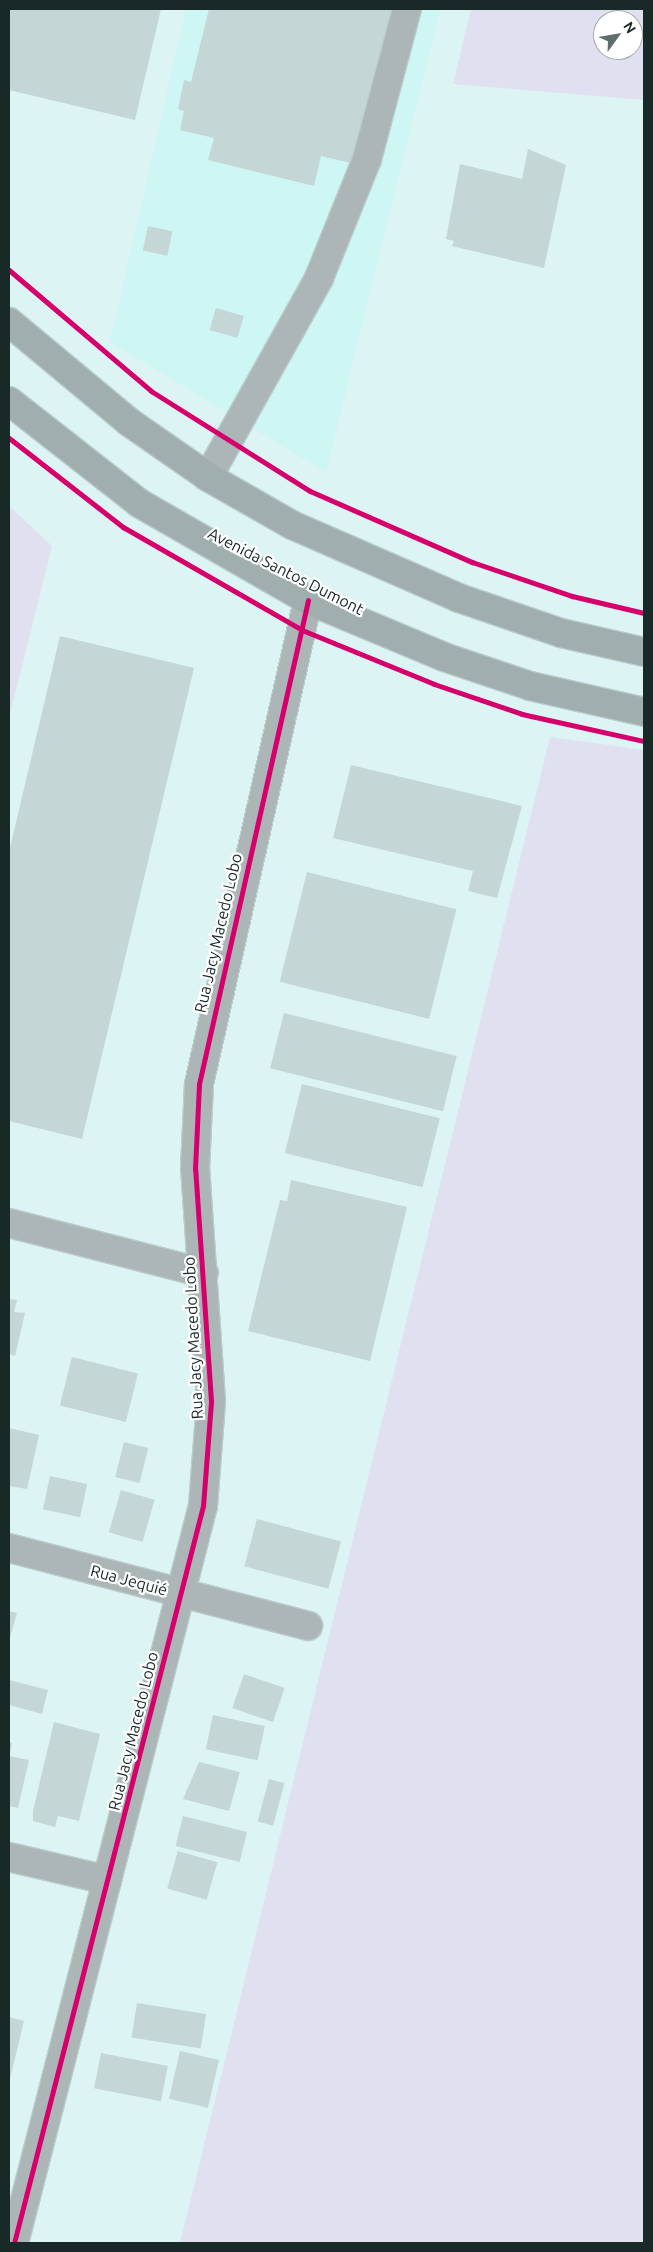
<!DOCTYPE html>
<meta charset="utf-8">
<style>
body{margin:0}
#map{position:relative;width:653px;height:2252px;overflow:hidden;background:#dcf4f3;font-family:Ubuntu,sans-serif}
div>[style]{position:absolute}
.built>*{inset:0;background:#cdf6f4}
.green>*{inset:0;background:#e1e0f0}
.building>*{inset:0;background:#c4d7d6;transform-origin:0 0}
.roads{filter:drop-shadow(1px 0 #bacecd) drop-shadow(-1px 0 #bacecd) drop-shadow(0 1px #bacecd) drop-shadow(0 -1px #bacecd)}
.minor>*{height:28px;margin:-14px;padding:0 14px;transform-origin:14px;border-radius:14px;background:#adb6b6}
.major>*{height:28px;margin:-14px;padding:0 14px;transform-origin:14px;border-radius:14px;background:#a0aead}
.cycleway>*{height:5px;margin:-2.5px;padding:0 2.5px;transform-origin:2.5px;border-radius:2.5px;background:#d6006c}
span{translate:-50% -50%;white-space:nowrap;text-align:center;line-height:1.15;-webkit-text-stroke:4.5px #fff;paint-order:stroke}
.street-label{font-size:16px;color:#182928}
.frame{position:absolute;inset:0;border:10px solid #182928;pointer-events:none}
.north{position:absolute;left:593px;top:10px;width:50px;height:50px;box-sizing:border-box;background:#fff;border:1px solid #a3a9a9;border-radius:50%;rotate:58deg;font-size:14px;font-weight:700;line-height:20px;text-align:center;color:#182928}
.north::after{content:'';display:block;margin:auto;width:18px;height:22px;background:#5d706f;clip-path:polygon(50% 0,100% 100%,50% 72%,0 100%)}
</style>
<div id="map">
<div class="built">
<div style="clip-path:polygon(186px 9px,440px 9px,326px 472px,110px 342px)"></div>
</div>
<div class="green">
<div style="clip-path:polygon(evenodd,471px 9px,644px 9px,644px 100px,453px 84px,471px 9px,603px 20px,633px 20px,633px 50px,603px 50px,603px 20px)"></div>
<div style="clip-path:polygon(9px 506px,52px 546px,9px 718px)"></div>
<div style="clip-path:polygon(550px 737px,644px 750px,644px 2243px,180px 2243px)"></div>
</div>
<div class="building">
<div style="clip-path:polygon(9px 9px,161px 9px,135px 120px,9px 90px)"></div>
<div style="clip-path:polygon(209px 9px,397px 9px,359px 165px,321px 156px,314px 186px,208px 160px,214px 138px,180px 130px,184px 111px,178px 109px,184px 80px,191px 82px)"></div>
<div style="clip-path:polygon(528px 149px,566px 165px,544px 268px,452px 246px,454px 241px,446px 239px,460px 164px,522px 179px)"></div>
<div style="left:148px;top:226px;width:25px;height:25px;rotate:12deg"></div>
<div style="left:216px;top:308px;width:29px;height:23px;rotate:16deg"></div>
<div style="clip-path:polygon(60px 636px,194px 668px,82px 1139px,9px 1121px,9px 852px)"></div>
<div style="clip-path:polygon(351px 765px,522px 806px,497px 898px,468px 891px,473px 871px,333px 838px)"></div>
<div style="left:307px;top:872px;width:154px;height:113px;rotate:14deg"></div>
<div style="left:284px;top:1013px;width:178px;height:57px;rotate:14deg"></div>
<div style="left:302px;top:1084px;width:142px;height:71px;rotate:14deg"></div>
<div style="clip-path:polygon(291px 1180px,407px 1207px,370px 1361px,248px 1331px,280px 1200px,287px 1201px)"></div>
<div style="clip-path:polygon(9px 1299px,17px 1300px,14px 1312px,25px 1313px,15px 1356px,9px 1354px)"></div>
<div style="left:72px;top:1357px;width:68px;height:50px;rotate:14deg"></div>
<div style="clip-path:polygon(9px 1428px,39px 1435px,27px 1489px,9px 1486px)"></div>
<div style="left:124px;top:1442px;width:25px;height:36px;rotate:14deg"></div>
<div style="left:50px;top:1476px;width:38px;height:34px;rotate:12deg"></div>
<div style="left:121px;top:1490px;width:35px;height:44px;rotate:16deg"></div>
<div style="left:257px;top:1519px;width:87px;height:49px;rotate:15deg"></div>
<div style="clip-path:polygon(9px 1611px,17px 1613px,9px 1641px)"></div>
<div style="left:244px;top:1674px;width:43px;height:36px;rotate:19deg"></div>
<div style="clip-path:polygon(9px 1680px,48px 1690px,42px 1714px,9px 1705px)"></div>
<div style="left:213px;top:1715px;width:53px;height:35px;rotate:12deg"></div>
<div style="clip-path:polygon(54px 1722px,100px 1734px,79px 1821px,58px 1816px,55px 1827px,33px 1821px,33px 1811px)"></div>
<div style="clip-path:polygon(9px 1742px,12px 1743px,10px 1754px,9px 1754px)"></div>
<div style="clip-path:polygon(9px 1756px,29px 1760px,18px 1808px,9px 1806px)"></div>
<div style="clip-path:polygon(199px 1762px,240px 1772px,229px 1811px,183px 1799px)"></div>
<div style="left:269px;top:1779px;width:16px;height:44px;rotate:15deg"></div>
<div style="left:183px;top:1816px;width:66px;height:31px;rotate:14deg"></div>
<div style="left:178px;top:1851px;width:41px;height:39px;rotate:16deg"></div>
<div style="left:137px;top:2003px;width:70px;height:35px;rotate:9deg"></div>
<div style="clip-path:polygon(9px 2017px,24px 2021px,9px 2083px)"></div>
<div style="left:180px;top:2051px;width:40px;height:49px;rotate:13deg"></div>
<div style="left:101px;top:2053px;width:68px;height:36px;rotate:11deg"></div>
</div>
<div class="roads">
<div class="minor">
<div style="left:208px;top:477px;width:228px;rotate:-60.8deg"></div>
<div style="left:319px;top:278px;width:128px;rotate:-68deg"></div>
<div style="left:367px;top:159px;width:155px;rotate:-75.1deg"></div>
<div style="left:9px;top:1223px;width:201px;rotate:14.4deg"></div>
<div style="left:9px;top:1548px;width:309px;rotate:14.6deg"></div>
<div style="left:9px;top:1857px;width:101px;rotate:13.2deg"></div>
<div style="left:14px;top:2243px;width:761px;rotate:-75.62deg"></div>
<div style="left:203px;top:1506px;width:105px;rotate:-85.6deg"></div>
<div style="left:211px;top:1401px;width:233px;rotate:-93.9deg"></div>
<div style="left:195px;top:1169px;width:85px;rotate:-87.3deg"></div>
<div style="left:199px;top:1084px;width:496px;rotate:-77.3deg"></div>
</div>
<div class="major">
<div style="left:9px;top:322px;width:156px;rotate:39.8deg"></div>
<div style="left:129px;top:422px;width:96px;rotate:34.8deg"></div>
<div style="left:208px;top:477px;width:97px;rotate:29.7deg"></div>
<div style="left:292px;top:525px;width:182px;rotate:23.6deg"></div>
<div style="left:459px;top:598px;width:108px;rotate:18.9deg"></div>
<div style="left:561px;top:633px;width:85px;rotate:12.9deg"></div>
<div style="left:9px;top:401px;width:165px;rotate:38.1deg"></div>
<div style="left:139px;top:503px;width:195px;rotate:29.9deg"></div>
<div style="left:308px;top:600px;width:147px;rotate:22.7deg"></div>
<div style="left:444px;top:657px;width:91px;rotate:18.6deg"></div>
<div style="left:530px;top:686px;width:117px;rotate:12.8deg"></div>
</div>
</div>
<div class="cycleway">
<div style="left:9px;top:270px;width:187px;rotate:40.4deg"></div>
<div style="left:151px;top:391px;width:188px;rotate:32.2deg"></div>
<div style="left:310px;top:491px;width:177px;rotate:23.7deg"></div>
<div style="left:472px;top:562px;width:106px;rotate:18.8deg"></div>
<div style="left:572px;top:596px;width:74px;rotate:13.3deg"></div>
<div style="left:9px;top:438px;width:145px;rotate:38deg"></div>
<div style="left:123px;top:527px;width:207px;rotate:29.9deg"></div>
<div style="left:302px;top:630px;width:143px;rotate:22.2deg"></div>
<div style="left:434px;top:684px;width:93px;rotate:18.8deg"></div>
<div style="left:522px;top:714px;width:125px;rotate:12.5deg"></div>
<div style="left:14px;top:2243px;width:761px;rotate:-75.62deg"></div>
<div style="left:203px;top:1506px;width:105px;rotate:-85.6deg"></div>
<div style="left:211px;top:1401px;width:233px;rotate:-93.9deg"></div>
<div style="left:195px;top:1169px;width:85px;rotate:-87.3deg"></div>
<div style="left:199px;top:1084px;width:496px;rotate:-77.3deg"></div>
</div>
<div class="street-label">
<span style="left:286px;top:571px;rotate:27deg">Avenida Santos Dumont</span>
<span style="left:218px;top:933px;rotate:-77deg">Rua Jacy Macedo Lobo</span>
<span style="left:193px;top:1338px;rotate:-93deg">Rua Jacy Macedo Lobo</span>
<span style="left:129px;top:1580px;rotate:15deg">Rua Jequié</span>
<span style="left:133px;top:1731px;rotate:-76deg">Rua Jacy Macedo Lobo</span>
</div>
<div class="frame"></div>
<div class="north">N</div>
</div>
